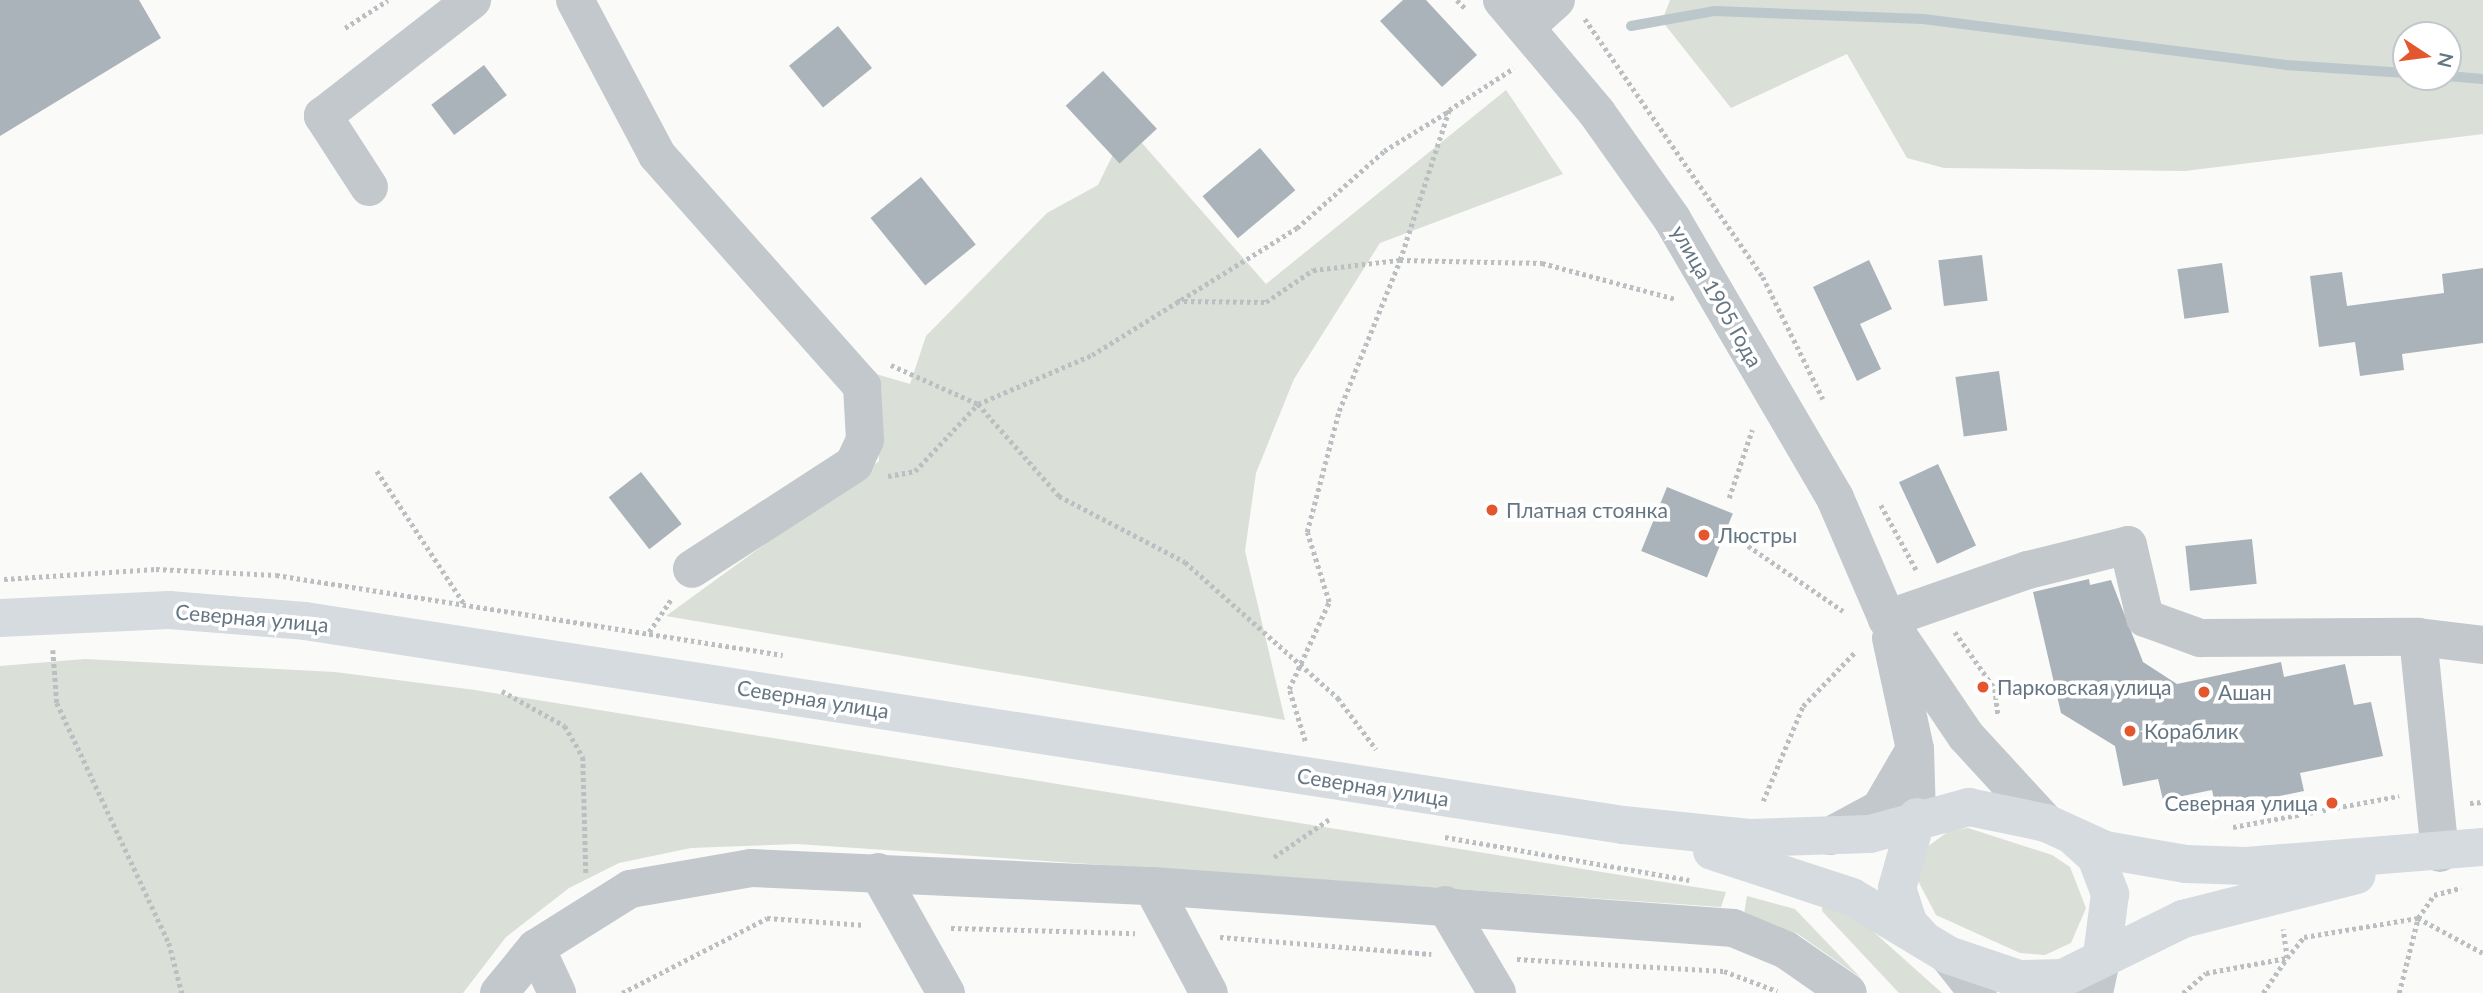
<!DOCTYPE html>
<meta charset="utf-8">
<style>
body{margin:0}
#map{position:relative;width:2483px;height:993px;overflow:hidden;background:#fafaf8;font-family:Lato,sans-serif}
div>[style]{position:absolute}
.green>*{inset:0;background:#dadfd7}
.stream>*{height:10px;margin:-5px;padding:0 5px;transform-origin:5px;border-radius:5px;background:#bbc7cb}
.building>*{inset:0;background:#aab3b9;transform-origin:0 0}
.path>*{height:4.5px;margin-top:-2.25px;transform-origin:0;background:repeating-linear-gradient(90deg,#bbbfc2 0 3.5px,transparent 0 7px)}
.minor>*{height:38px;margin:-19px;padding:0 19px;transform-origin:19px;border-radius:19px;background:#c3c8cc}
.major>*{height:38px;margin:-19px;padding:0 19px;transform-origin:19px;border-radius:19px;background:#d6dbdf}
.dots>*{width:19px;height:19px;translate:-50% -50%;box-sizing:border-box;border:4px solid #fff;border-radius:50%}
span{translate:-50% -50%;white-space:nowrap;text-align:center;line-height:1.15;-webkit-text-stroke:7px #fff;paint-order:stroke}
.street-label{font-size:21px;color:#657683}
.poi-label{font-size:21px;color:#657683}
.left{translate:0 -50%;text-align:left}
.right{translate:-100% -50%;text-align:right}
.north{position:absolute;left:2392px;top:21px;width:70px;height:70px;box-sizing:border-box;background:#fff;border:2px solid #c1c8cd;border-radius:50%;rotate:103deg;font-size:19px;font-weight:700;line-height:28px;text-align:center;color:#657683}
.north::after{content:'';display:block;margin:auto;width:24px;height:32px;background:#e4572e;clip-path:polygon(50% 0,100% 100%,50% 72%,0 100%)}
</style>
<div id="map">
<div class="green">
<div style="clip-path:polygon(evenodd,1670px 0,2483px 0,2483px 134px,2185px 171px,1944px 168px,1907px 158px,1847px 54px,1731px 108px,1662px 21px,1670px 0,2406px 35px,2448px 35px,2448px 77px,2406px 77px,2406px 35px)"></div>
<div style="clip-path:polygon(1506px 90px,1563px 174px,1380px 243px,1294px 379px,1256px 473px,1245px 551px,1285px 720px,666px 616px,879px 461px,876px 374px,910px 384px,926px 336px,1047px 213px,1098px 185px,1127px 126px,1266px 284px)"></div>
<div style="clip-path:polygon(85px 659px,335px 672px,475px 690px,1726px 892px,1721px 907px,797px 844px,691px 848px,619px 863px,569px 888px,506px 937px,463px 993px,0 993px,0 666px)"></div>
<div style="clip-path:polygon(1968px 828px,2052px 855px,2070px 867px,2086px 908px,2071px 943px,2045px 955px,2020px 953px,1936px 915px,1917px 879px,1927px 847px,1949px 831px)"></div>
<div style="clip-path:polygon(1747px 896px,1795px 909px,1861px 978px,1798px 934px,1744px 914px)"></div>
<div style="clip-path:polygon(1823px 902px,1857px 917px,1942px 993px,1899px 993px,1822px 911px)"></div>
</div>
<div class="stream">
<div style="left:1631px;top:26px;width:84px;rotate:-10.2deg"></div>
<div style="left:1714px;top:11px;width:209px;rotate:2.2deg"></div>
<div style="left:1923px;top:19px;width:366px;rotate:7.2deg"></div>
<div style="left:2286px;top:65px;width:120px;rotate:3.8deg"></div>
<div style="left:2448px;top:76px;width:35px;rotate:5deg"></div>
</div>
<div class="building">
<div style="clip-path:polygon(0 0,139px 0,161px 38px,0 136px)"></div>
<div style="clip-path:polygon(1403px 0,1426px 0,1477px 55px,1442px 87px,1380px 21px)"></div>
<div style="left:838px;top:26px;width:54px;height:63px;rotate:51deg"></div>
<div style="left:484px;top:65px;width:38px;height:66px;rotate:53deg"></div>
<div style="left:1103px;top:71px;width:79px;height:51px;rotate:47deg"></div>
<div style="left:1260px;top:148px;width:55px;height:75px;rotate:50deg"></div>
<div style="left:921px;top:177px;width:87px;height:65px;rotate:51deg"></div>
<div style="left:1982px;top:255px;width:46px;height:44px;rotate:83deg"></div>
<div style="clip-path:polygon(1869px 260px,1892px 309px,1860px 324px,1881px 369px,1857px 381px,1813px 287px)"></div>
<div style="left:2222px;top:263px;width:50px;height:45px;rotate:82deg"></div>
<div style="clip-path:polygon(2483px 268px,2483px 343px,2402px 354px,2404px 370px,2360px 376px,2355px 342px,2319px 347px,2310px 276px,2342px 272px,2347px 306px,2444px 293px,2442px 274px)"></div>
<div style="left:1999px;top:371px;width:60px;height:44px;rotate:82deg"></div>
<div style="left:1938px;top:464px;width:90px;height:43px;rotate:65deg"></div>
<div style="left:641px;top:472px;width:66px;height:41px;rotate:52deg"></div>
<div style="left:1667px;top:487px;width:71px;height:69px;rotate:22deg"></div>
<div style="left:2252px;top:539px;width:45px;height:67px;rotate:84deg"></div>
<div style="clip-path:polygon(2089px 579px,2090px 585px,2111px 580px,2143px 662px,2177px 684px,2281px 662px,2284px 677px,2345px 664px,2354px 705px,2371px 702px,2383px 756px,2300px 773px,2304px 791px,2216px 809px,2212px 790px,2163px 800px,2158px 779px,2123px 786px,2115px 746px,2061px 713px,2033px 592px)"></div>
</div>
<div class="path">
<div style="left:1457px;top:0;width:14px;rotate:45deg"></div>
<div style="left:1585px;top:19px;width:313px;rotate:55.4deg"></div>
<div style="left:1763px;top:277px;width:136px;rotate:63.8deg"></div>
<div style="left:345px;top:28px;width:51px;rotate:-33.1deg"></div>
<div style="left:1177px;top:301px;width:89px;rotate:0.6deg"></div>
<div style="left:1266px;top:302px;width:57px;rotate:-34.2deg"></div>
<div style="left:1313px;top:270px;width:88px;rotate:-6.6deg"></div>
<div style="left:1400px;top:260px;width:142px;rotate:1.2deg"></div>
<div style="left:1542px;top:263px;width:138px;rotate:15.1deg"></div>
<div style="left:891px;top:365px;width:95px;rotate:24.1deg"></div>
<div style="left:978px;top:404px;width:123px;rotate:48.6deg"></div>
<div style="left:1059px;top:496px;width:142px;rotate:27.6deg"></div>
<div style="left:1185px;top:562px;width:205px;rotate:41.6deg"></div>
<div style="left:1338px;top:698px;width:64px;rotate:53.3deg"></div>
<div style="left:377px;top:471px;width:160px;rotate:56.7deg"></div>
<div style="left:888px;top:476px;width:27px;rotate:-10deg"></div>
<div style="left:915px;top:471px;width:92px;rotate:-46.8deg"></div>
<div style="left:978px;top:404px;width:124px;rotate:-23.3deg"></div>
<div style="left:1092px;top:355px;width:241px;rotate:-31.8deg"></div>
<div style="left:1297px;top:228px;width:116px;rotate:-41.5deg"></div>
<div style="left:1384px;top:151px;width:76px;rotate:-31.6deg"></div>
<div style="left:1729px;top:498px;width:72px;rotate:-71.3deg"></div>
<div style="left:1881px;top:505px;width:75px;rotate:61.4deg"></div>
<div style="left:1731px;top:534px;width:136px;rotate:34.5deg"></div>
<div style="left:4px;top:579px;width:152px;rotate:-3.8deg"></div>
<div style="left:156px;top:569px;width:120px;rotate:2.9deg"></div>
<div style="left:276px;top:575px;width:513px;rotate:8.97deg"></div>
<div style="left:649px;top:632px;width:41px;rotate:-55.9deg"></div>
<div style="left:1955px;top:632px;width:70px;rotate:54.9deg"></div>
<div style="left:1995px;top:689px;width:26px;rotate:83deg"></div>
<div style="left:53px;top:650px;width:53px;rotate:85.7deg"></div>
<div style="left:57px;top:703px;width:265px;rotate:65deg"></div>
<div style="left:169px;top:943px;width:52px;rotate:75.4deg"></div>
<div style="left:502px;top:691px;width:72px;rotate:29.1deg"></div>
<div style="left:565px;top:726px;width:36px;rotate:60deg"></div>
<div style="left:583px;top:757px;width:118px;rotate:88.5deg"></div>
<div style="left:1305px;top:741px;width:54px;rotate:-107.1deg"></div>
<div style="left:1289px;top:689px;width:96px;rotate:-65.3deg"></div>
<div style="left:1329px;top:602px;width:73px;rotate:-107.4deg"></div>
<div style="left:1307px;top:532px;width:125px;rotate:-75.2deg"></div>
<div style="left:1339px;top:411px;width:163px;rotate:-68deg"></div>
<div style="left:1400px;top:260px;width:158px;rotate:-71.9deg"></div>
<div style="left:1449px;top:110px;width:77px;rotate:-32.9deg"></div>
<div style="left:1763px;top:801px;width:103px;rotate:-67.2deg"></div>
<div style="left:1803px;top:706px;width:76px;rotate:-46.1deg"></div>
<div style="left:2470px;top:803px;width:13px;rotate:-4deg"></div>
<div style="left:2233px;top:827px;width:169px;rotate:-10.6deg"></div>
<div style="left:1445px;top:837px;width:248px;rotate:10deg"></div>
<div style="left:1274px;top:857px;width:69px;rotate:-34.4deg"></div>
<div style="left:951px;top:928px;width:184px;rotate:1.6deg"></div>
<div style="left:1220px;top:937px;width:212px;rotate:4.6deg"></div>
<div style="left:1517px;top:959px;width:207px;rotate:3.3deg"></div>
<div style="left:1724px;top:971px;width:57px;rotate:20.7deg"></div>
<div style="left:622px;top:993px;width:163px;rotate:-27.3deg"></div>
<div style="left:767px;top:918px;width:98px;rotate:4.1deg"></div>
<div style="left:2183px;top:993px;width:30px;rotate:-41deg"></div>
<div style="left:2206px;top:973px;width:82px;rotate:-10.5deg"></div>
<div style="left:2287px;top:958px;width:27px;rotate:-51deg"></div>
<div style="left:2304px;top:937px;width:116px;rotate:-9.5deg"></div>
<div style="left:2418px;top:918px;width:28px;rotate:-55deg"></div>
<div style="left:2434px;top:895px;width:28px;rotate:-15deg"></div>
<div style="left:2263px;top:993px;width:42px;rotate:-55.6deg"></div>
<div style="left:2287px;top:958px;width:29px;rotate:-98deg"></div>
<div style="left:2399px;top:993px;width:77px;rotate:-75.8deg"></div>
<div style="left:2418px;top:918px;width:74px;rotate:28.3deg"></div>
</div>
<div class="minor">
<div style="left:575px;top:0;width:175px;rotate:62.1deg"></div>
<div style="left:657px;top:155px;width:309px;rotate:48.4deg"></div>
<div style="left:862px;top:386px;width:54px;rotate:86.8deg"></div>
<div style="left:865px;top:440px;width:26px;rotate:115deg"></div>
<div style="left:854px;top:464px;width:193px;rotate:147.1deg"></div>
<div style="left:1502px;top:0;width:148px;rotate:49.9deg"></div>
<div style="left:1597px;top:113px;width:130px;rotate:54.7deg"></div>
<div style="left:1672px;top:219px;width:323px;rotate:59.7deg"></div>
<div style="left:1835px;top:498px;width:132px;rotate:66.7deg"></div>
<div style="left:1887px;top:619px;width:141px;rotate:56deg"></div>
<div style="left:1966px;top:736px;width:118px;rotate:47.4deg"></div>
<div style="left:1527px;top:26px;width:39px;rotate:-42deg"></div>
<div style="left:369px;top:187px;width:85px;rotate:-122.9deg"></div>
<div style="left:323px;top:116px;width:189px;rotate:-37.9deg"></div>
<div style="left:1887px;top:619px;width:149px;rotate:-19.2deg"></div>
<div style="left:2028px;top:570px;width:103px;rotate:-14deg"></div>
<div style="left:2128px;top:545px;width:75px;rotate:76.9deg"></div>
<div style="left:2145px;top:618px;width:59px;rotate:20deg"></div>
<div style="left:2200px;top:638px;width:218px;rotate:-0.3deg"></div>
<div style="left:2418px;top:637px;width:65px;rotate:7deg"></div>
<div style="left:2418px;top:637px;width:217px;rotate:84.2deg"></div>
<div style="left:1891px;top:638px;width:114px;rotate:77.8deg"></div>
<div style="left:1915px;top:749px;width:68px;rotate:88.3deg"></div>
<div style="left:1830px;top:836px;width:57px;rotate:-28.4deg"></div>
<div style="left:1880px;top:809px;width:69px;rotate:-59.7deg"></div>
<div style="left:878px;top:872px;width:139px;rotate:60.7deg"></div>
<div style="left:1152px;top:886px;width:121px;rotate:62deg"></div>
<div style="left:1445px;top:905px;width:102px;rotate:59.4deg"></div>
<div style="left:536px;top:948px;width:50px;rotate:65deg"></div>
<div style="left:1948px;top:955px;width:48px;rotate:51.7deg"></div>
<div style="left:499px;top:993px;width:58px;rotate:-50.6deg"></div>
<div style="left:536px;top:948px;width:111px;rotate:-32.1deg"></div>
<div style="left:630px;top:889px;width:123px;rotate:-9.8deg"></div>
<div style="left:751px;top:868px;width:401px;rotate:2.6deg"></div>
<div style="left:1152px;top:886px;width:583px;rotate:4.13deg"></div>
<div style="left:1733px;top:928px;width:57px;rotate:22.5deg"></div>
<div style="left:1786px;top:950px;width:75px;rotate:34.7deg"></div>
<div style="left:2094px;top:993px;width:38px;rotate:-78deg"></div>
</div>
<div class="major">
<div style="left:0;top:618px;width:169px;rotate:-2.7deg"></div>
<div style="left:169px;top:610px;width:136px;rotate:4.6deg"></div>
<div style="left:305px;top:621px;width:1334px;rotate:8.8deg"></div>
<div style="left:1623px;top:825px;width:129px;rotate:5.8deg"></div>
<div style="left:1751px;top:838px;width:119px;rotate:-1.9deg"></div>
<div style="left:1870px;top:834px;width:103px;rotate:-15.3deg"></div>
<div style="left:1969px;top:807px;width:79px;rotate:11.7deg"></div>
<div style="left:2046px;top:823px;width:65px;rotate:24.6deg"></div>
<div style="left:2105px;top:850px;width:82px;rotate:9.8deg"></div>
<div style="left:2186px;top:864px;width:60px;rotate:1.9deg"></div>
<div style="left:2246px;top:866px;width:238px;rotate:-4.6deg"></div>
<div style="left:1917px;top:817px;width:74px;rotate:105.7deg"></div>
<div style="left:1897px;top:888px;width:38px;rotate:72deg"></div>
<div style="left:1909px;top:924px;width:19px;rotate:47deg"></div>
<div style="left:2074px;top:837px;width:30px;rotate:42deg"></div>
<div style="left:2096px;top:857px;width:40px;rotate:69deg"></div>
<div style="left:2110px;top:894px;width:63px;rotate:97.4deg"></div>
<div style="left:1712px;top:851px;width:147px;rotate:18.2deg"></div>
<div style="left:1852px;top:897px;width:112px;rotate:31.1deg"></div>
<div style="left:1948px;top:955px;width:75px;rotate:18.7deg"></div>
<div style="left:2019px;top:979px;width:44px;rotate:-1.3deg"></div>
<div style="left:2063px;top:978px;width:134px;rotate:-26.2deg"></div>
<div style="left:2183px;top:919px;width:179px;rotate:-14.2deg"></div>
</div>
<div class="dots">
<div style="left:1492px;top:510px;background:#e4572e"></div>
<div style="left:1704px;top:535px;background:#e4572e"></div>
<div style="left:1983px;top:687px;background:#e4572e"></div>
<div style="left:2204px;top:692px;background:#e4572e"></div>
<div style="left:2130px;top:731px;background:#e4572e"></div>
<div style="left:2332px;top:803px;background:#e4572e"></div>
</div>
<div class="street-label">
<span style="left:1717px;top:296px;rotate:60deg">улица 1905 Года</span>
<span style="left:252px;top:618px;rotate:5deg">Северная улица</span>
<span style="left:813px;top:699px;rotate:9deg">Северная улица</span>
<span style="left:1373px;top:787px;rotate:9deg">Северная улица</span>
</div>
<div class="poi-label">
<span class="left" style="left:1506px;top:510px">Платная стоянка</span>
<span class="left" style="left:1718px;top:535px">Люстры</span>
<span class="left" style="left:1997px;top:687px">Парковская улица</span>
<span class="left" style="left:2218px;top:692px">Ашан</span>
<span class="left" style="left:2144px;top:731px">Кораблик</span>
<span class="right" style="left:2318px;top:803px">Северная улица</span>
</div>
<div class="north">N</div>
</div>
